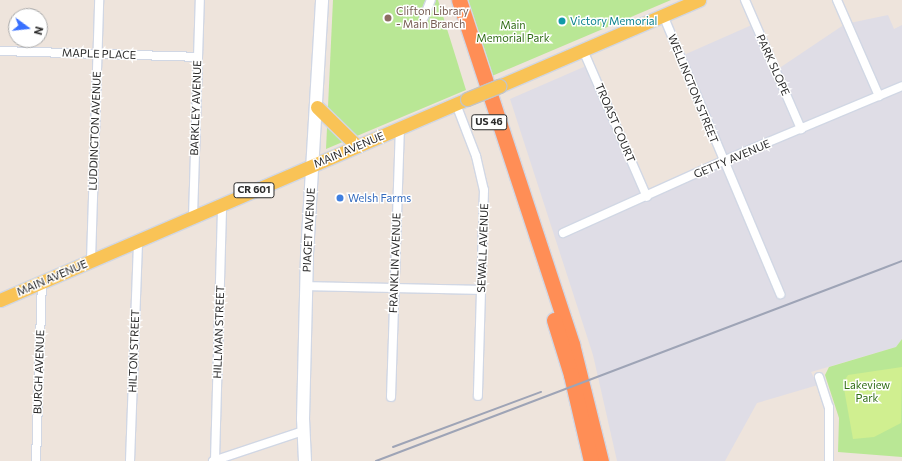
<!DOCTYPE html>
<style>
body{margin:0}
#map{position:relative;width:902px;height:461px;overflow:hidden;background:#eee4dc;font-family:Commissioner,sans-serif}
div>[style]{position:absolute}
.industrial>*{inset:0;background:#dfdde6}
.green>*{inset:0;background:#b9e795}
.pitch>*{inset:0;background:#d0ef90}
.roads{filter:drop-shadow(1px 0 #d1d7e4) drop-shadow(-1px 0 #d1d7e4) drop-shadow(0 1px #d1d7e4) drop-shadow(0 -1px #d1d7e4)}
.street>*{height:8px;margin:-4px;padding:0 4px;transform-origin:4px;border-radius:4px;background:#fff}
.secondary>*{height:12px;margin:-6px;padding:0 6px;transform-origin:6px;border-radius:6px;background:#fff}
.primary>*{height:13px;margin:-6.5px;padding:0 6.5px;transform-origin:6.5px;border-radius:6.5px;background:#f9c356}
.highway>*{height:15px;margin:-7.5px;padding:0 7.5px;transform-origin:7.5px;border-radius:7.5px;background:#ff8e56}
.rail>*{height:2px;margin:-1px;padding:0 1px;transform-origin:1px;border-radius:1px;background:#9ea4b6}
.bridges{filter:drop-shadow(1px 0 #c4c4c4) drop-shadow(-1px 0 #c4c4c4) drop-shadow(0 1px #c4c4c4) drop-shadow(0 -1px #c4c4c4)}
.primary-bridge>*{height:13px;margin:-6.5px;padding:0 6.5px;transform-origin:6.5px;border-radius:6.5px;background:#f9c356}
.dots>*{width:11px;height:11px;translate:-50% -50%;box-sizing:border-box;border:2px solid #fff;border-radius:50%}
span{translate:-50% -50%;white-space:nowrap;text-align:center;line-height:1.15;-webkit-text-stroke:3px #fff;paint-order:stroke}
.shield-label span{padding:1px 3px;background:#fff;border:1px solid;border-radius:3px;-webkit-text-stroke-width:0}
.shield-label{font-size:10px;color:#2b2b2b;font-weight:700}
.education-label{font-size:11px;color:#785e54}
.left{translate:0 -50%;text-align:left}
.culture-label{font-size:11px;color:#0d838f}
.park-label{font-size:11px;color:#306d16}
.street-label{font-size:11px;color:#2b2b2b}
.shop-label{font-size:11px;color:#366cbe}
.north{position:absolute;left:8px;top:8px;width:40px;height:40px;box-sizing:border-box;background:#fff;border:1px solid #aaa;border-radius:50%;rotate:105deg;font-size:11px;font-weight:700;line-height:16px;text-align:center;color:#2b2b2b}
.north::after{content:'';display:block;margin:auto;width:14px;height:18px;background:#3870ff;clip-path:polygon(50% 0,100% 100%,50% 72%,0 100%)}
</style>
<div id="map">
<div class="industrial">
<div style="clip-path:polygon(888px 15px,894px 29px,902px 25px,902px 339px,896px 347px,811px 372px,818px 385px,757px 403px,725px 461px,617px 461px,593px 355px,510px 99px,586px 66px,643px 198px,723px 162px,677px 58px,754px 24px,775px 71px,845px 24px)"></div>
</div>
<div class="green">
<div style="clip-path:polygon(333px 0,438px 0,466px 90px,326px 149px)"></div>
<div style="clip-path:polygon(468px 0,671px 0,492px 76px)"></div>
<div style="clip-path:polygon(902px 339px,902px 457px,838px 452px,839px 418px,825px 375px,829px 367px,896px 347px)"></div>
</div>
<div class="pitch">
<div style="clip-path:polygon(902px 367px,901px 423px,874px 437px,853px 439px,843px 383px,848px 375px)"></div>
</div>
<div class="roads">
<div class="street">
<div style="left:745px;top:0;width:141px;rotate:66.5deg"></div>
<div style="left:837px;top:0;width:105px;rotate:66.4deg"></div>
<div style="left:663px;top:15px;width:303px;rotate:67.2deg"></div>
<div style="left:424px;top:17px;width:18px;rotate:-68deg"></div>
<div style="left:583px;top:50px;width:160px;rotate:66.5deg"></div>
<div style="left:0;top:51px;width:198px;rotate:1.7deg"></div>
<div style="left:456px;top:104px;width:56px;rotate:69deg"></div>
<div style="left:476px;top:156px;width:35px;rotate:77deg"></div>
<div style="left:484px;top:190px;width:206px;rotate:91.7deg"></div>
<div style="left:193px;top:217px;width:217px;rotate:-88.2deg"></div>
<div style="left:563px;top:233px;width:175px;rotate:-24.2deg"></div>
<div style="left:723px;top:161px;width:194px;rotate:-22.7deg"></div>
<div style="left:91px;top:261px;width:261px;rotate:-88.2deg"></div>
<div style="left:306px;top:286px;width:175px;rotate:1.3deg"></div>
<div style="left:819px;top:377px;width:32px;rotate:72deg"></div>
<div style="left:829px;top:407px;width:54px;rotate:90deg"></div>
<div style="left:391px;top:397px;width:269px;rotate:-88.1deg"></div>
<div style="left:215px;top:460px;width:256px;rotate:-88.4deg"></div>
<div style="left:36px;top:461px;width:179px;rotate:-88.1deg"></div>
<div style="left:130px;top:461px;width:220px;rotate:-87.9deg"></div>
<div style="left:213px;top:461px;width:95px;rotate:-18.4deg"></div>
</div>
<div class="secondary">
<div style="left:305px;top:461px;width:42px;rotate:-92.7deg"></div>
<div style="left:303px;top:419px;width:165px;rotate:-88.6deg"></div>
<div style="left:307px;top:254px;width:254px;rotate:-86.6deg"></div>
</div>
<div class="primary">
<div style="left:499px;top:86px;width:218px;rotate:-23.3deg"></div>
<div style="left:317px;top:107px;width:56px;rotate:44.3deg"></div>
<div style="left:0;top:300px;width:508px;rotate:-23.29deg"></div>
</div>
<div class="highway">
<div style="left:459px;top:0;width:362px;rotate:71.8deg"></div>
<div style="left:572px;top:344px;width:121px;rotate:76.1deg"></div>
<div style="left:554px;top:320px;width:58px;rotate:72.8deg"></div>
<div style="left:571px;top:375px;width:88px;rotate:76.9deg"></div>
</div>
</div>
<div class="rail">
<div style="left:393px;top:447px;width:158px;rotate:-20.4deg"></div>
<div style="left:376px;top:461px;width:563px;rotate:-20.82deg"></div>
</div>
<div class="bridges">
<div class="primary-bridge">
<div style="left:467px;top:99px;width:35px;rotate:-22deg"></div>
</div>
</div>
<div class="dots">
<div style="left:388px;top:18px;background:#8d6e63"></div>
<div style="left:562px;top:21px;background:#0f9aa8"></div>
<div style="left:340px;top:198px;background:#3f7fe0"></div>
</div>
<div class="shield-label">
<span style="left:489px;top:122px">US 46</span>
<span style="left:254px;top:190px">CR 601</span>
</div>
<div class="education-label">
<span class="left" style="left:396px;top:18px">Clifton Library<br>- Main Branch</span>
</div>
<div class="culture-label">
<span class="left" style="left:570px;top:21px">Victory Memorial</span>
</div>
<div class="park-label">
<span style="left:513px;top:32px">Main<br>Memorial Park</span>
<span style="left:867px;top:392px">Lakeview<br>Park</span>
</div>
<div class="street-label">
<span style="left:99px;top:54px;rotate:2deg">MAPLE PLACE</span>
<span style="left:773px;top:65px;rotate:66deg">PARK SLOPE</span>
<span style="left:693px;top:89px;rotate:68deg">WELLINGTON STREET</span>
<span style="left:196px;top:108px;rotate:-88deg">BARKLEY AVENUE</span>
<span style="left:615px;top:123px;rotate:67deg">TROAST COURT</span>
<span style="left:95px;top:131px;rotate:-88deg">LUDDINGTON AVENUE</span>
<span style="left:349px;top:150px;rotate:-23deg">MAIN AVENUE</span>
<span style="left:732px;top:159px;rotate:-23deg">GETTY AVENUE</span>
<span style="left:309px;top:230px;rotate:-87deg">PIAGET AVENUE</span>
<span style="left:483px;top:248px;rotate:-88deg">SEWALL AVENUE</span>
<span style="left:395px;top:263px;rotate:-88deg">FRANKLIN AVENUE</span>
<span style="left:52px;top:278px;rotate:-23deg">MAIN AVENUE</span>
<span style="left:219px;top:332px;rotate:-88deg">HILLMAN STREET</span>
<span style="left:134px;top:351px;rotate:-88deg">HILTON STREET</span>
<span style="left:39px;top:372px;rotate:-88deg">BURGH AVENUE</span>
</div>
<div class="shop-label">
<span class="left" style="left:348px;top:198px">Welsh Farms</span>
</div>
<div class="north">N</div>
</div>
